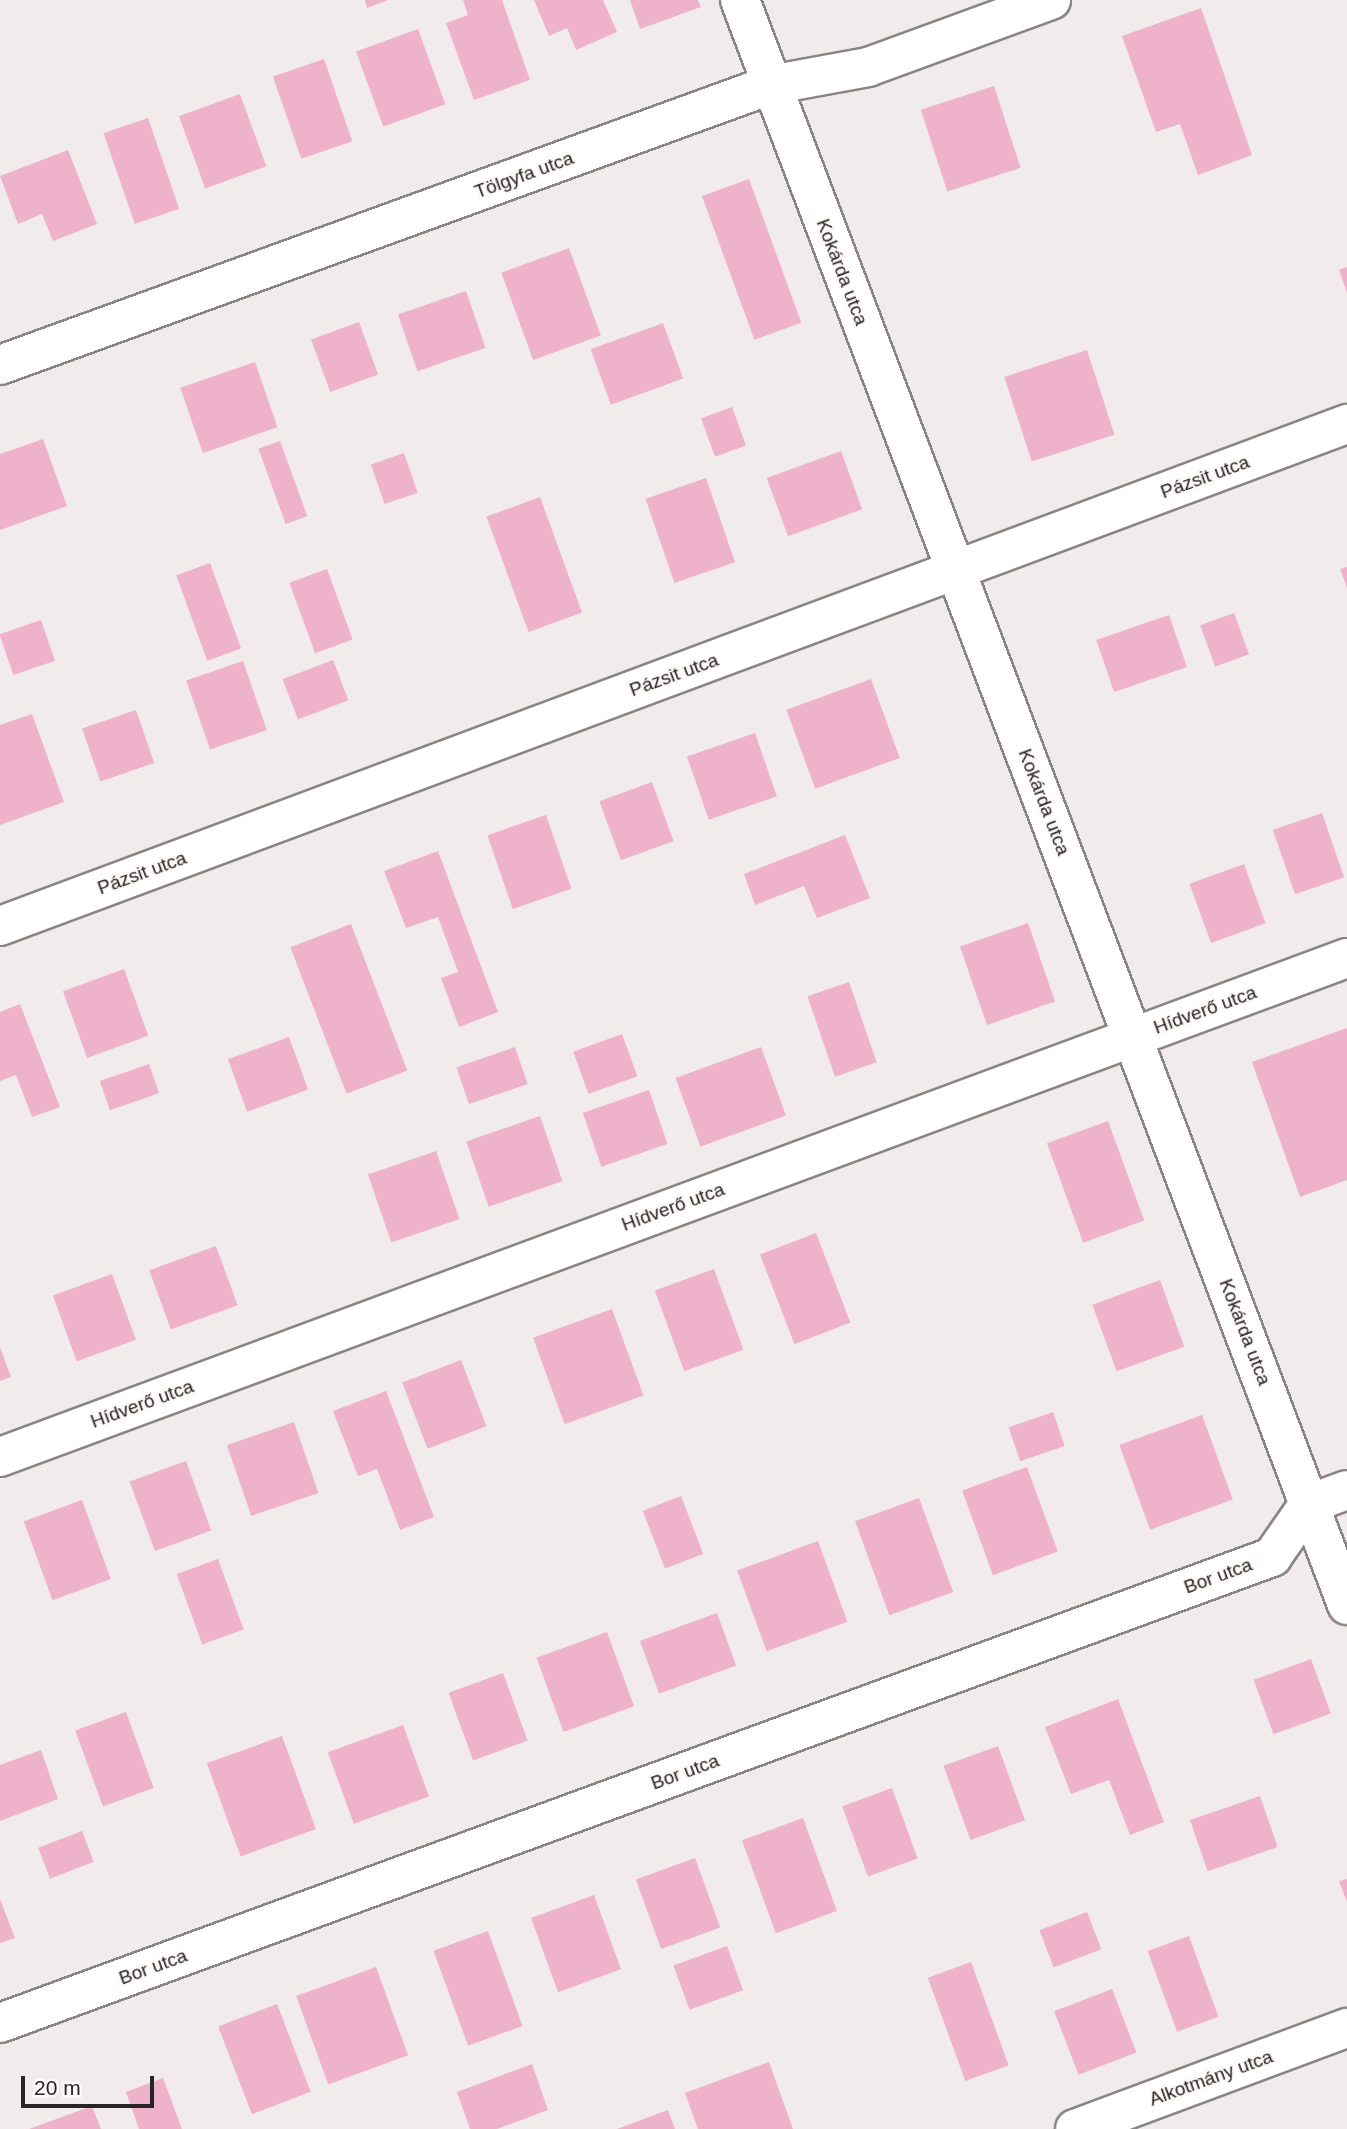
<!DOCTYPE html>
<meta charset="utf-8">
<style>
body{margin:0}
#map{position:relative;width:1347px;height:2129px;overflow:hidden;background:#f1eceb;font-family:Arial,sans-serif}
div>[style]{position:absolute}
.building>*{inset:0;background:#eeb2ca;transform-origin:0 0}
.roads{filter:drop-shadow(2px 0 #8a8584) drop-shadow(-2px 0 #8a8584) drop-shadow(0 2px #8a8584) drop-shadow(0 -2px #8a8584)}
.street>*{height:38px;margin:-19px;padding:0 19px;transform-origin:19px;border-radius:19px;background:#fff}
.secondary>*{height:38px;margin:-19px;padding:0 19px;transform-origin:19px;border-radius:19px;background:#fff}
span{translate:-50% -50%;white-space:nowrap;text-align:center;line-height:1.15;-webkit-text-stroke:5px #fff9f8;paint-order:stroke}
.street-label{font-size:19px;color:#262424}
.scale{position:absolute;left:21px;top:2076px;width:133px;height:32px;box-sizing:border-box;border:4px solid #262424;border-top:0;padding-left:9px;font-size:21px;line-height:24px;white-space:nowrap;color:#262424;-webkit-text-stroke:5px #fff9f8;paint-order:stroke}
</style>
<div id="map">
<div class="building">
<div style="clip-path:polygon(365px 0,388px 0,367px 8px)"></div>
<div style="clip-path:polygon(463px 0,502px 0,530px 80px,474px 100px,446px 23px,468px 15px)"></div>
<div style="clip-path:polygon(534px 0,603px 0,617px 32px,576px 50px,567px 28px,549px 36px)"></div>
<div style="clip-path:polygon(630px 0,698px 0,701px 7px,640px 29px)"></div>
<div style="clip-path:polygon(1201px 8px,1252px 155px,1198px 175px,1180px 124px,1156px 132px,1122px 36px)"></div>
<div style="left:418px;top:29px;width:80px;height:66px;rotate:70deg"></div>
<div style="left:324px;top:59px;width:87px;height:54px;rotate:71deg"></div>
<div style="left:994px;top:86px;width:86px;height:77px;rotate:72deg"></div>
<div style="left:240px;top:94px;width:77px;height:65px;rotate:70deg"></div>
<div style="left:148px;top:118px;width:96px;height:47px;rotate:71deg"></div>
<div style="clip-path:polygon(68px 150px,97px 224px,53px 241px,42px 214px,18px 224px,0 176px)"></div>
<div style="left:749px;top:179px;width:153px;height:50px;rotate:70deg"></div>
<div style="left:569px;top:248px;width:93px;height:72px;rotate:70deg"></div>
<div style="clip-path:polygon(1347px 267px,1347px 293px,1339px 270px)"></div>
<div style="left:466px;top:291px;width:60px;height:72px;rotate:71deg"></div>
<div style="left:359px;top:322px;width:56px;height:51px;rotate:70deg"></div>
<div style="left:663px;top:323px;width:59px;height:77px;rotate:70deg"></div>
<div style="left:1087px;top:350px;width:89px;height:87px;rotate:72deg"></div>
<div style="left:255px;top:362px;width:69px;height:79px;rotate:71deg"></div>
<div style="left:732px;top:407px;width:41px;height:33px;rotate:70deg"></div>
<div style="clip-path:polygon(43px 439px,67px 506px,0 530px,0 454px)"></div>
<div style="left:280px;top:441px;width:80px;height:23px;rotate:70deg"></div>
<div style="left:841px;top:451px;width:62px;height:79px;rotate:70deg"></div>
<div style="left:404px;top:453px;width:42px;height:35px;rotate:71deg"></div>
<div style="left:706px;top:478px;width:89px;height:64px;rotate:71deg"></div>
<div style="left:540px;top:497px;width:123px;height:57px;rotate:70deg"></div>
<div style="left:210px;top:563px;width:91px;height:36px;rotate:70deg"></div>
<div style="clip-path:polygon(1347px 567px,1347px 588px,1340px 569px)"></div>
<div style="left:327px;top:569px;width:75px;height:40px;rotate:70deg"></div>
<div style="left:1234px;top:613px;width:44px;height:36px;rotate:70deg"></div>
<div style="left:1169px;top:615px;width:55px;height:77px;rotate:71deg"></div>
<div style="left:41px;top:620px;width:43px;height:44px;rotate:71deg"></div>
<div style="left:333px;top:660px;width:43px;height:54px;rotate:69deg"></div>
<div style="left:243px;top:661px;width:73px;height:60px;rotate:71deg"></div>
<div style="left:871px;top:679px;width:84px;height:90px;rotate:70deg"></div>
<div style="left:136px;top:710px;width:56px;height:57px;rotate:71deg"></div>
<div style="clip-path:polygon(32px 714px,64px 802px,0 825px,0 725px)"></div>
<div style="left:755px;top:733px;width:67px;height:72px;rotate:71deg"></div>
<div style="left:652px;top:782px;width:63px;height:56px;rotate:70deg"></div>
<div style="left:1322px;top:813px;width:68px;height:52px;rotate:71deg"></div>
<div style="left:546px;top:815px;width:78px;height:62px;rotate:71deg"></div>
<div style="clip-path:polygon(845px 835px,870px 898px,817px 918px,804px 886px,755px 905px,744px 874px)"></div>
<div style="clip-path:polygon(438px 851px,498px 1012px,459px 1027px,441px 978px,458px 972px,438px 917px,406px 928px,384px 871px)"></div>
<div style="left:1244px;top:864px;width:63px;height:58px;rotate:70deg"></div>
<div style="left:1028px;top:923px;width:83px;height:72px;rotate:71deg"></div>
<div style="left:351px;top:924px;width:157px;height:65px;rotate:69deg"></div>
<div style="left:124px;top:969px;width:71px;height:65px;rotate:70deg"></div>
<div style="left:849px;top:982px;width:85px;height:44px;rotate:71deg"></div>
<div style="clip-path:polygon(20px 1004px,60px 1107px,32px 1117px,16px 1075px,0 1081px,0 1012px)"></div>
<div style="clip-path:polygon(1347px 1028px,1347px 1180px,1300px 1197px,1252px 1062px)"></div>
<div style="left:622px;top:1034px;width:45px;height:52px;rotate:70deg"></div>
<div style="left:289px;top:1037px;width:56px;height:65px;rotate:70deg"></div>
<div style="left:515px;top:1047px;width:39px;height:62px;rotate:71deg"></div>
<div style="left:761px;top:1047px;width:73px;height:91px;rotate:70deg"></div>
<div style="left:149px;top:1064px;width:31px;height:52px;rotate:71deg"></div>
<div style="left:649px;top:1090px;width:57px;height:70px;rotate:71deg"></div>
<div style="left:540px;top:1116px;width:69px;height:78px;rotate:71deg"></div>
<div style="left:1108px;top:1121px;width:106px;height:65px;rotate:70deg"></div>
<div style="left:436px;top:1151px;width:72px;height:72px;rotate:71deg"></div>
<div style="left:816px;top:1233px;width:96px;height:60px;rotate:69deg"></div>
<div style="left:216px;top:1246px;width:63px;height:71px;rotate:70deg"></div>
<div style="left:714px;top:1269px;width:86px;height:63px;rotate:70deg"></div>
<div style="left:112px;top:1274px;width:70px;height:63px;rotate:70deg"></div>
<div style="left:1160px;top:1280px;width:71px;height:72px;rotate:70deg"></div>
<div style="left:612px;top:1309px;width:92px;height:84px;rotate:70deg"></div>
<div style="clip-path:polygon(0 1347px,11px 1377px,0 1381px)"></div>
<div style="left:461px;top:1360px;width:71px;height:63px;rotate:69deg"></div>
<div style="clip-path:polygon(386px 1391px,434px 1517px,400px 1530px,377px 1469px,358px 1476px,333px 1411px)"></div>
<div style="left:1053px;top:1412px;width:36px;height:47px;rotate:71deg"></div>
<div style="left:1202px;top:1415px;width:90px;height:88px;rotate:70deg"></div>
<div style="left:294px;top:1422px;width:75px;height:71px;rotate:71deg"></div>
<div style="left:186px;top:1461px;width:74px;height:60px;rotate:70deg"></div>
<div style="left:1027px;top:1467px;width:90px;height:69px;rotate:70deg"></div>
<div style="left:681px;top:1496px;width:62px;height:41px;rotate:69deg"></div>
<div style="left:919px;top:1498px;width:100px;height:68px;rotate:70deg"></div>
<div style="left:82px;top:1500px;width:84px;height:62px;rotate:70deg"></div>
<div style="left:818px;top:1541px;width:86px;height:86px;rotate:70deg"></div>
<div style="left:218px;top:1559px;width:75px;height:44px;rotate:70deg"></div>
<div style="left:717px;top:1613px;width:56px;height:82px;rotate:70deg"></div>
<div style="left:607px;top:1632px;width:79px;height:75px;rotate:70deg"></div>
<div style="left:1311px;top:1659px;width:58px;height:61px;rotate:70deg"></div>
<div style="left:503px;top:1673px;width:72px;height:58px;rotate:70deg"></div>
<div style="clip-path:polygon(1118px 1699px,1164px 1822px,1130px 1835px,1109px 1780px,1071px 1794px,1045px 1727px)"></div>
<div style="left:126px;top:1712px;width:81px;height:54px;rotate:70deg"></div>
<div style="left:403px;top:1725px;width:76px;height:80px;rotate:70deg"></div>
<div style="left:282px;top:1736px;width:99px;height:80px;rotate:70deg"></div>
<div style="left:998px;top:1746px;width:79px;height:58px;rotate:70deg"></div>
<div style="clip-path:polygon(41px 1750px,58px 1799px,0 1821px,0 1765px)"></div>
<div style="left:892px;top:1788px;width:75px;height:53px;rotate:70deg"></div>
<div style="left:1260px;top:1796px;width:54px;height:74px;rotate:71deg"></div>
<div style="left:803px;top:1818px;width:99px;height:65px;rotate:70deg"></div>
<div style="left:82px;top:1831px;width:33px;height:47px;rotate:69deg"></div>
<div style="left:695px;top:1858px;width:74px;height:63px;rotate:70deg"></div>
<div style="clip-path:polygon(1347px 1879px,1347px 1902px,1339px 1881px)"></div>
<div style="left:594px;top:1895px;width:79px;height:67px;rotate:70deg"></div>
<div style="clip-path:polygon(0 1899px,15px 1938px,0 1943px)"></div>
<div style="left:1087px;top:1912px;width:40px;height:51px;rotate:69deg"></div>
<div style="left:488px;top:1931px;width:101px;height:58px;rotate:70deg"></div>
<div style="left:1189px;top:1936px;width:86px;height:44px;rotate:70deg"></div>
<div style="left:727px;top:1946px;width:47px;height:57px;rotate:70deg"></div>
<div style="left:971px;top:1962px;width:110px;height:46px;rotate:70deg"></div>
<div style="left:376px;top:1967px;width:94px;height:85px;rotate:70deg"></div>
<div style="left:1112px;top:1989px;width:68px;height:62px;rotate:69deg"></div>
<div style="left:277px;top:2004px;width:94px;height:63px;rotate:69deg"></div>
<div style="clip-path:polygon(769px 2062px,793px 2129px,698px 2129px,685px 2093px)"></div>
<div style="clip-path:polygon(532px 2064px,548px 2110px,497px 2129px,470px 2129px,457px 2092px)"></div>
<div style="clip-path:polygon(163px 2078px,182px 2129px,139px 2129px,126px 2092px)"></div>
<div style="clip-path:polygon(92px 2106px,101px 2129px,29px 2129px)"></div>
<div style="clip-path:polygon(668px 2110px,675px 2129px,617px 2129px)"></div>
</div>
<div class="roads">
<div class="street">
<div style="left:740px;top:0;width:1716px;rotate:69.28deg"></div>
<div style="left:0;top:365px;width:819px;rotate:-19.98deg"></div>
<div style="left:770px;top:85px;width:100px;rotate:-10.4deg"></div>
<div style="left:868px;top:67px;width:195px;rotate:-20.1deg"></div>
<div style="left:0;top:926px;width:1438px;rotate:-20.44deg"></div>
<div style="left:0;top:1457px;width:1436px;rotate:-20.33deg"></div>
<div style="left:0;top:2023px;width:1355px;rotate:-20.12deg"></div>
<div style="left:1272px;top:1557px;width:65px;rotate:-55.1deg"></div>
<div style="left:1309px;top:1504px;width:40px;rotate:-20.2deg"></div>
</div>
<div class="secondary">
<div style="left:1075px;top:2129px;width:290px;rotate:-20.4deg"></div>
</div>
</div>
<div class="street-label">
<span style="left:524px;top:175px;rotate:-20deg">Tölgyfa utca</span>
<span style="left:842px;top:272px;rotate:69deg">Kokárda utca</span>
<span style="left:1205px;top:477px;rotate:-20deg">Pázsit utca</span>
<span style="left:674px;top:675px;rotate:-20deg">Pázsit utca</span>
<span style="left:1044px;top:802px;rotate:69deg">Kokárda utca</span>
<span style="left:142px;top:873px;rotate:-20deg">Pázsit utca</span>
<span style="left:1205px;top:1010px;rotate:-20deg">Hídverő utca</span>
<span style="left:673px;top:1207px;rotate:-20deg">Hídverő utca</span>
<span style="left:1245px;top:1332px;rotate:69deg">Kokárda utca</span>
<span style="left:142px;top:1404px;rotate:-20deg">Hídverő utca</span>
<span style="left:1218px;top:1576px;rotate:-20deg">Bor utca</span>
<span style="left:685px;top:1772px;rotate:-20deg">Bor utca</span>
<span style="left:153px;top:1967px;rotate:-20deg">Bor utca</span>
<span style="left:1211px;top:2078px;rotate:-20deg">Alkotmány utca</span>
</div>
<div class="scale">20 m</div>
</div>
